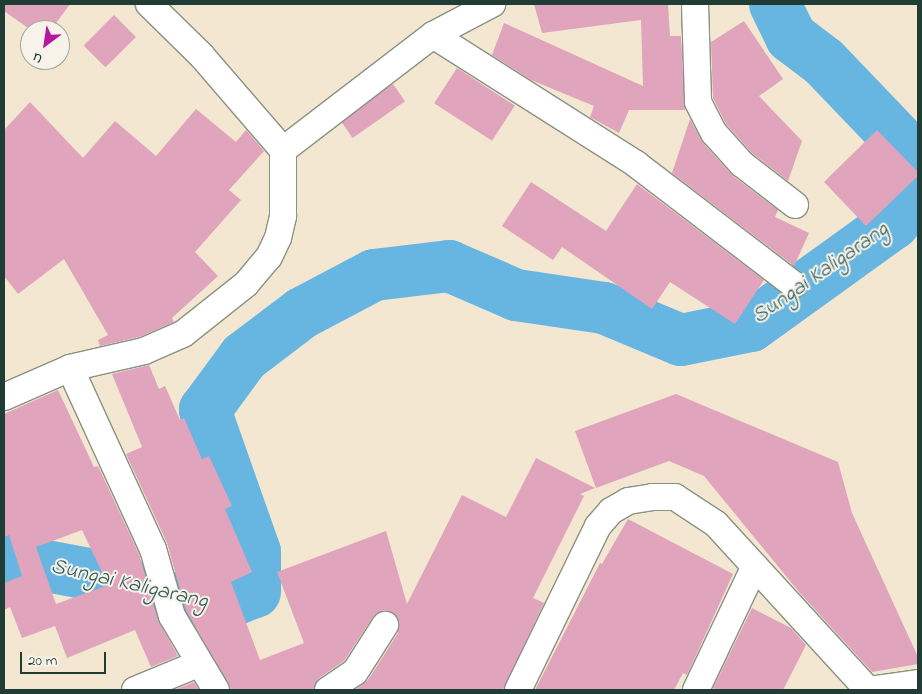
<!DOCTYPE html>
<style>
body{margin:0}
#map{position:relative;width:922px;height:694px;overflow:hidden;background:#f3e7d1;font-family:"Indie Flower",sans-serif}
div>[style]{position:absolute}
.river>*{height:52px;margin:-26px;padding:0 26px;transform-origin:26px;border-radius:26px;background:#66b6e1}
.building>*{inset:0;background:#e0a4bc;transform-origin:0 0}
.roads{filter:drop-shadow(1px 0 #899282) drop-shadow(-1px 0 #899282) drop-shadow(0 1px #899282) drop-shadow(0 -1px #899282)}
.street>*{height:26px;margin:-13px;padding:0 13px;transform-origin:13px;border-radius:13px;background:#fff}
span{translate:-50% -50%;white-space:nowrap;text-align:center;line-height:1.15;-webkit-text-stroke:4px #f7f3e8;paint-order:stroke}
.water-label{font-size:22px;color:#315b5f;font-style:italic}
.frame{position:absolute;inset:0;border:5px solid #1f3d34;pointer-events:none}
.north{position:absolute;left:20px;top:20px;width:50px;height:50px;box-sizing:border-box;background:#f7f3e8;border:1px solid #a1aaa0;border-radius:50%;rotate:211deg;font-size:14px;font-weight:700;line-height:20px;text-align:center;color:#1f3d34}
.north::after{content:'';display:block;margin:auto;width:18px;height:22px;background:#b5179e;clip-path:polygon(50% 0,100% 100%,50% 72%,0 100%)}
.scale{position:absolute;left:20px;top:652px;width:86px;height:22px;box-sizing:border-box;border:2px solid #1f3d34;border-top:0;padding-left:6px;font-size:15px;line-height:18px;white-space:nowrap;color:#1f3d34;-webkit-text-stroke:4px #f7f3e8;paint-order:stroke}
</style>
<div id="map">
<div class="river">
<div style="left:775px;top:4px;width:37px;rotate:64deg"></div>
<div style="left:791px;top:37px;width:41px;rotate:37.1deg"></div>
<div style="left:824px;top:62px;width:136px;rotate:46.2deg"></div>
<div style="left:4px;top:558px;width:97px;rotate:10.7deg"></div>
<div style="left:99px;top:576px;width:85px;rotate:17.2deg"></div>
<div style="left:180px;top:601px;width:42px;rotate:5.4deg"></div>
<div style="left:222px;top:605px;width:35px;rotate:-22deg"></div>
<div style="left:255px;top:592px;width:40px;rotate:-90deg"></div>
<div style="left:255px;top:552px;width:151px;rotate:-109.4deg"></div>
<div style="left:205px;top:410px;width:66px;rotate:-53.7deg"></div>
<div style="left:244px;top:357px;width:73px;rotate:-37.2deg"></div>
<div style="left:302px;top:313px;width:81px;rotate:-27.8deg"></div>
<div style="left:374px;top:275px;width:76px;rotate:-6.8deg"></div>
<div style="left:449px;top:266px;width:73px;rotate:23.4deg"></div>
<div style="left:516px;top:295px;width:89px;rotate:8.4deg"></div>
<div style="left:604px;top:308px;width:83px;rotate:22.6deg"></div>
<div style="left:681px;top:340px;width:71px;rotate:-11.3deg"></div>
<div style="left:751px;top:326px;width:176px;rotate:-35.8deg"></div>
<div style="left:894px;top:223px;width:39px;rotate:-52deg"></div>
</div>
<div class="building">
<div style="clip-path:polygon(4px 4px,70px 4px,51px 30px,31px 30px,4px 11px)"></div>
<div style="clip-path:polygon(534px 4px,668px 4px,670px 36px,681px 36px,685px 110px,629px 110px,619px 133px,590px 117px,594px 106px,531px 80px,492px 55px,504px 23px,643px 86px,641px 20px,542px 33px)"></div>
<div style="left:114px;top:15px;width:31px;height:43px;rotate:45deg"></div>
<div style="clip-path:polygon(744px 21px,783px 79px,759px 96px,802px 141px,788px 181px,752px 153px,726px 124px,713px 98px,711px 42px)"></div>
<div style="left:457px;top:68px;width:69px;height:42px;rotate:33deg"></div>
<div style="left:393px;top:84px;width:21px;height:64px;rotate:55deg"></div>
<div style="clip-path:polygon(30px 102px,83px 158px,115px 121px,156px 156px,196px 109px,236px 142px,246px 130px,264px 151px,229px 190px,241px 200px,195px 252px,218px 276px,172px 318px,174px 322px,139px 337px,100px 346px,98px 340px,108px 335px,64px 259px,18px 294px,4px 276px,4px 130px)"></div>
<div style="clip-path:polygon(690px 119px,703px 143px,733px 176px,778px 210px,775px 217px,809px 233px,794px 266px,672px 173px)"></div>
<div style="clip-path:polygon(877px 130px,918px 172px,918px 176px,866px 226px,824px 182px)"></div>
<div style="clip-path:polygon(531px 182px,606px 231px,637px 184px,764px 280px,735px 324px,670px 282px,652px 309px,562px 247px,553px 260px,502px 226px)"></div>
<div style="clip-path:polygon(149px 365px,159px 389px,165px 386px,180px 420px,184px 418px,202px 459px,209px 456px,232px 506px,225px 509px,252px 572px,231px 582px,260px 660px,304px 643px,277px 572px,386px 531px,407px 604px,462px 495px,506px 517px,536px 458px,595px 488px,580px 494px,584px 496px,533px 598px,544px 603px,503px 690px,355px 690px,368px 680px,398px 633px,398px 618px,385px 610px,373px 617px,344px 661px,319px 678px,313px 690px,231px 690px,186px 610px,167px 543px,126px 454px,142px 447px,112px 374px)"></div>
<div style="clip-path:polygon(evenodd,58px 390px,94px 467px,98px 466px,139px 554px,158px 620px,178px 656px,151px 667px,135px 630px,67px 658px,55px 626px,22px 638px,10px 607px,4px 610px,4px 583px,22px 576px,9px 535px,4px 537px,4px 414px,58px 390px,82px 530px,108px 585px,56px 604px,36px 547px,82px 530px)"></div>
<div style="clip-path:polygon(676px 394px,838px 462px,852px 513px,918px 657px,918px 664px,872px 672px,799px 592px,704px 476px,669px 461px,596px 488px,575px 431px)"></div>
<div style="clip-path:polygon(628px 519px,733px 574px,687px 675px,683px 673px,674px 690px,535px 690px,600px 563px,602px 564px)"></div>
<div style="clip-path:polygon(752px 608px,791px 628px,806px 645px,783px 690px,717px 690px,713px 688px)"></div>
<div style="clip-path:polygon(194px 682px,199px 690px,174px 690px)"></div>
</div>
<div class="roads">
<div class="street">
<div style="left:695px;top:4px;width:98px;rotate:88.2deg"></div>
<div style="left:698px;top:102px;width:35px;rotate:63deg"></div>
<div style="left:714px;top:133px;width:42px;rotate:47.9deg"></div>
<div style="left:742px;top:164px;width:67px;rotate:37.7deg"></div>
<div style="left:433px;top:35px;width:241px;rotate:32.4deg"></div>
<div style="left:636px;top:164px;width:198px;rotate:37.4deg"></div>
<div style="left:283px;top:150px;width:189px;rotate:-37.5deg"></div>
<div style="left:433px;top:35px;width:67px;rotate:-27.7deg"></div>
<div style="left:70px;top:368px;width:199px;rotate:65.4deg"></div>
<div style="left:153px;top:549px;width:70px;rotate:74.2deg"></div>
<div style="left:172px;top:616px;width:86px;rotate:59.3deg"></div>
<div style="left:4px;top:397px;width:72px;rotate:-23.7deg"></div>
<div style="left:70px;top:368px;width:76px;rotate:-12.9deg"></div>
<div style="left:144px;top:351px;width:43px;rotate:-23.6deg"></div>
<div style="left:183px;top:334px;width:80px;rotate:-38.4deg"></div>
<div style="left:246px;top:284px;width:35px;rotate:-50deg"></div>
<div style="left:269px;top:257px;width:21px;rotate:-65deg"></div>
<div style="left:278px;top:238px;width:23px;rotate:-77deg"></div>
<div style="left:283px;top:216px;width:66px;rotate:-90deg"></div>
<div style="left:283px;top:150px;width:125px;rotate:-130.8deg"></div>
<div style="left:201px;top:55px;width:73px;rotate:-135.6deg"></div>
<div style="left:135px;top:690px;width:68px;rotate:-22.4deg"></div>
<div style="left:328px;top:690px;width:32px;rotate:-34deg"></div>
<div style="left:355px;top:672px;width:56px;rotate:-57.4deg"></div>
<div style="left:518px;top:690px;width:182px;rotate:-64deg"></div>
<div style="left:598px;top:526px;width:20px;rotate:-49deg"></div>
<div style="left:611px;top:511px;width:20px;rotate:-30deg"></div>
<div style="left:628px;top:501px;width:24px;rotate:-9deg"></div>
<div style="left:652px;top:497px;width:23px"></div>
<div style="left:675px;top:497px;width:49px;rotate:33.4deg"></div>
<div style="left:716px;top:524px;width:225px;rotate:47.5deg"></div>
<div style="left:868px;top:690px;width:50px;rotate:-8deg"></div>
<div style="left:696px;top:690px;width:137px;rotate:-64.6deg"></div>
</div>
</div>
<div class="water-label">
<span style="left:821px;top:274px;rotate:-35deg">Sungai Kaligarang</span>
<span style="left:129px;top:585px;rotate:13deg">Sungai Kaligarang</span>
</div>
<div class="frame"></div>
<div class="north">U</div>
<div class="scale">20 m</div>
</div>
